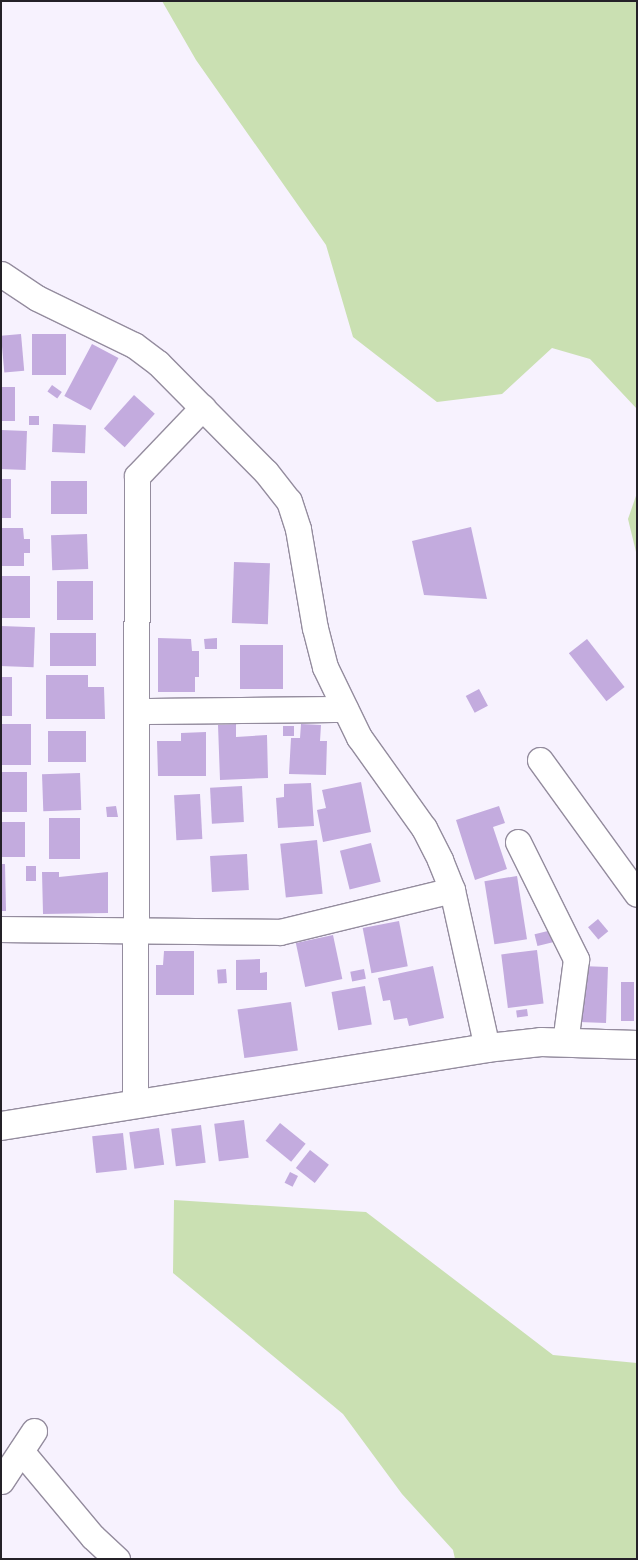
<!DOCTYPE html>
<style>
body{margin:0}
#map{position:relative;width:638px;height:1560px;overflow:hidden;background:#f7f2fe;font-family:"Noto Sans",sans-serif}
div>[style]{position:absolute}
.green>*{inset:0;background:#cae0b2}
.building>*{inset:0;background:#c3abde;transform-origin:0 0}
.roads{filter:drop-shadow(1px 0 #948c9e) drop-shadow(-1px 0 #948c9e) drop-shadow(0 1px #948c9e) drop-shadow(0 -1px #948c9e)}
.street>*{height:25px;margin:-12.5px;padding:0 12.5px;transform-origin:12.5px;border-radius:12.5px;background:#fff}
.secondary>*{height:28px;margin:-14px;padding:0 14px;transform-origin:14px;border-radius:14px;background:#fff}
span{translate:-50% -50%;white-space:nowrap;text-align:center;line-height:1.15;-webkit-text-stroke:4px #fff;paint-order:stroke}
.frame{position:absolute;inset:0;border:2px solid #242128;pointer-events:none}
</style>
<div id="map">
<div class="green">
<div style="clip-path:polygon(162px 1px,637px 1px,637px 409px,590px 359px,552px 348px,502px 394px,437px 402px,353px 337px,326px 245px,196px 60px)"></div>
<div style="clip-path:polygon(637px 493px,637px 556px,628px 519px)"></div>
<div style="clip-path:polygon(174px 1200px,366px 1212px,553px 1355px,637px 1363px,637px 1559px,455px 1559px,453px 1550px,402px 1494px,343px 1414px,173px 1273px)"></div>
</div>
<div class="building">
<div style="left:21px;top:334px;width:37px;height:20px;rotate:85deg"></div>
<div style="left:32px;top:334px;width:34px;height:41px"></div>
<div style="left:92px;top:344px;width:30px;height:59px;rotate:28deg"></div>
<div style="left:52px;top:385px;width:12px;height:8px;rotate:35deg"></div>
<div style="left:1px;top:387px;width:14px;height:34px"></div>
<div style="left:134px;top:395px;width:28px;height:45px;rotate:42deg"></div>
<div style="left:29px;top:416px;width:10px;height:9px"></div>
<div style="left:53px;top:424px;width:33px;height:28px;rotate:2deg"></div>
<div style="left:1px;top:430px;width:26px;height:39px;rotate:2deg"></div>
<div style="left:1px;top:479px;width:10px;height:39px"></div>
<div style="left:51px;top:481px;width:36px;height:33px"></div>
<div style="clip-path:polygon(471px 527px,487px 599px,424px 595px,412px 541px)"></div>
<div style="clip-path:polygon(1px 528px,23px 528px,24px 539px,30px 539px,30px 553px,24px 553px,24px 566px,1px 566px)"></div>
<div style="left:87px;top:534px;width:35px;height:36px;rotate:88deg"></div>
<div style="left:234px;top:562px;width:36px;height:61px;rotate:2deg"></div>
<div style="left:1px;top:576px;width:29px;height:42px"></div>
<div style="left:57px;top:581px;width:36px;height:39px"></div>
<div style="left:1px;top:626px;width:34px;height:40px;rotate:2deg"></div>
<div style="left:96px;top:633px;width:33px;height:46px;rotate:90deg"></div>
<div style="clip-path:polygon(158px 638px,191px 639px,192px 651px,199px 651px,199px 677px,195px 677px,195px 692px,158px 692px)"></div>
<div style="clip-path:polygon(217px 638px,217px 649px,205px 649px,204px 639px)"></div>
<div style="left:587px;top:639px;width:61px;height:23px;rotate:52deg"></div>
<div style="left:240px;top:645px;width:43px;height:44px"></div>
<div style="clip-path:polygon(46px 675px,88px 675px,88px 687px,104px 687px,105px 719px,46px 719px)"></div>
<div style="left:1px;top:677px;width:11px;height:39px"></div>
<div style="left:479px;top:689px;width:19px;height:15px;rotate:62deg"></div>
<div style="left:1px;top:724px;width:30px;height:41px"></div>
<div style="clip-path:polygon(236px 724px,236px 737px,267px 735px,268px 778px,220px 780px,218px 725px)"></div>
<div style="clip-path:polygon(301px 724px,321px 725px,320px 741px,327px 741px,326px 775px,289px 774px,291px 738px,300px 738px)"></div>
<div style="left:283px;top:726px;width:11px;height:10px"></div>
<div style="left:48px;top:731px;width:38px;height:31px"></div>
<div style="clip-path:polygon(206px 732px,206px 776px,158px 776px,157px 741px,181px 741px,181px 733px)"></div>
<div style="left:1px;top:772px;width:26px;height:40px"></div>
<div style="left:80px;top:773px;width:37px;height:38px;rotate:88deg"></div>
<div style="clip-path:polygon(361px 782px,371px 832px,323px 842px,317px 810px,326px 808px,322px 790px)"></div>
<div style="clip-path:polygon(311px 783px,314px 826px,278px 828px,276px 798px,284px 797px,284px 784px)"></div>
<div style="left:242px;top:786px;width:36px;height:32px;rotate:87deg"></div>
<div style="left:200px;top:794px;width:45px;height:26px;rotate:87deg"></div>
<div style="clip-path:polygon(116px 806px,118px 817px,107px 817px,106px 807px)"></div>
<div style="clip-path:polygon(499px 806px,505px 823px,493px 827px,507px 869px,475px 880px,456px 820px)"></div>
<div style="left:49px;top:818px;width:31px;height:41px"></div>
<div style="left:25px;top:822px;width:35px;height:24px;rotate:90deg"></div>
<div style="left:317px;top:840px;width:54px;height:37px;rotate:84deg"></div>
<div style="left:371px;top:843px;width:40px;height:32px;rotate:76deg"></div>
<div style="left:247px;top:854px;width:36px;height:37px;rotate:87deg"></div>
<div style="clip-path:polygon(1px 864px,5px 864px,6px 911px,1px 911px)"></div>
<div style="left:36px;top:866px;width:15px;height:10px;rotate:90deg"></div>
<div style="clip-path:polygon(42px 872px,59px 872px,59px 877px,108px 872px,108px 913px,43px 914px)"></div>
<div style="left:517px;top:876px;width:64px;height:33px;rotate:81deg"></div>
<div style="left:598px;top:919px;width:16px;height:13px;rotate:50deg"></div>
<div style="left:399px;top:921px;width:46px;height:37px;rotate:79deg"></div>
<div style="left:552px;top:930px;width:12px;height:18px;rotate:76deg"></div>
<div style="left:333px;top:935px;width:45px;height:38px;rotate:78deg"></div>
<div style="left:537px;top:950px;width:54px;height:36px;rotate:83deg"></div>
<div style="clip-path:polygon(164px 951px,194px 951px,194px 995px,156px 995px,156px 965px,163px 965px)"></div>
<div style="clip-path:polygon(260px 959px,260px 973px,267px 972px,267px 990px,236px 990px,236px 960px)"></div>
<div style="clip-path:polygon(433px 966px,444px 1018px,409px 1026px,407px 1018px,394px 1020px,390px 1000px,383px 1001px,378px 978px)"></div>
<div style="left:581px;top:966px;width:27px;height:56px;rotate:2deg"></div>
<div style="left:226px;top:969px;width:14px;height:9px;rotate:86deg"></div>
<div style="left:364px;top:969px;width:10px;height:14px;rotate:79deg"></div>
<div style="left:621px;top:982px;width:13px;height:39px"></div>
<div style="left:365px;top:986px;width:39px;height:34px;rotate:80deg"></div>
<div style="left:291px;top:1002px;width:49px;height:54px;rotate:82deg"></div>
<div style="left:527px;top:1009px;width:7px;height:11px;rotate:82deg"></div>
<div style="left:244px;top:1120px;width:38px;height:30px;rotate:83deg"></div>
<div style="left:280px;top:1123px;width:33px;height:23px;rotate:39deg"></div>
<div style="left:201px;top:1125px;width:38px;height:30px;rotate:83deg"></div>
<div style="left:159px;top:1128px;width:37px;height:30px;rotate:82deg"></div>
<div style="left:123px;top:1133px;width:37px;height:31px;rotate:84deg"></div>
<div style="left:310px;top:1150px;width:24px;height:23px;rotate:38deg"></div>
<div style="left:290px;top:1172px;width:9px;height:12px;rotate:27deg"></div>
</div>
<div class="roads">
<div class="street">
<div style="left:1px;top:274px;width:43px;rotate:33.7deg"></div>
<div style="left:37px;top:298px;width:108px;rotate:25.9deg"></div>
<div style="left:134px;top:345px;width:30px;rotate:37deg"></div>
<div style="left:158px;top:363px;width:153px;rotate:45.3deg"></div>
<div style="left:266px;top:472px;width:37px;rotate:52deg"></div>
<div style="left:289px;top:501px;width:29px;rotate:72deg"></div>
<div style="left:298px;top:529px;width:100px;rotate:80.3deg"></div>
<div style="left:315px;top:628px;width:40px;rotate:75.6deg"></div>
<div style="left:325px;top:667px;width:78px;rotate:64.1deg"></div>
<div style="left:359px;top:737px;width:112px;rotate:54.5deg"></div>
<div style="left:424px;top:828px;width:36px;rotate:63deg"></div>
<div style="left:440px;top:860px;width:32px;rotate:68deg"></div>
<div style="left:452px;top:890px;width:162px;rotate:77.5deg"></div>
<div style="left:137px;top:711px;width:208px;rotate:-0.6deg"></div>
<div style="left:540px;top:760px;width:165px;rotate:54.1deg"></div>
<div style="left:518px;top:842px;width:131px;rotate:63.6deg"></div>
<div style="left:576px;top:959px;width:84px;rotate:97.5deg"></div>
<div style="left:1px;top:929px;width:279px;rotate:0.6deg"></div>
<div style="left:280px;top:932px;width:177px;rotate:-13.7deg"></div>
<div style="left:135px;top:1105px;width:629px;rotate:-89.82deg"></div>
<div style="left:137px;top:476px;width:95px;rotate:-46.3deg"></div>
<div style="left:21px;top:1451px;width:112px;rotate:50.1deg"></div>
<div style="left:93px;top:1537px;width:33px;rotate:43deg"></div>
<div style="left:1px;top:1481px;width:60px;rotate:-56.6deg"></div>
</div>
<div class="secondary">
<div style="left:1px;top:1126px;width:492px;rotate:-9.1deg"></div>
<div style="left:487px;top:1048px;width:54px;rotate:-6.3deg"></div>
<div style="left:541px;top:1042px;width:96px;rotate:1.8deg"></div>
</div>
</div>
<div class="frame"></div>
</div>
